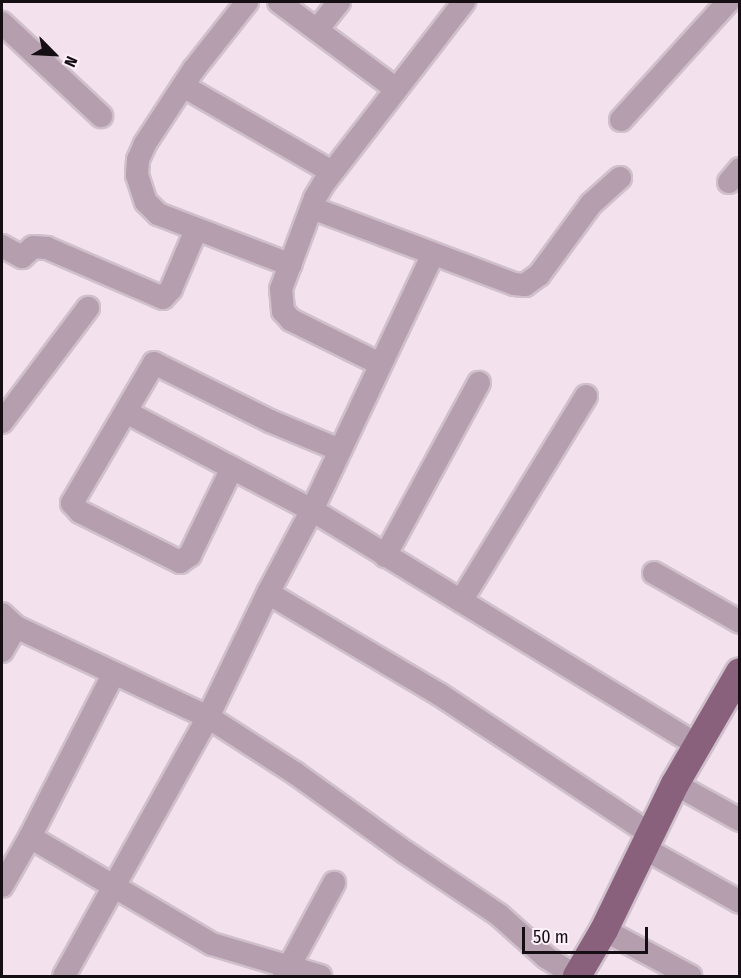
<!DOCTYPE html>
<style>
body{margin:0}
#map{position:relative;width:741px;height:978px;overflow:hidden;background:#f3e2ee;font-family:"Fira Sans Condensed",sans-serif}
div>[style]{position:absolute}
.roads{filter:drop-shadow(2px 0 #cfc0cb) drop-shadow(-2px 0 #cfc0cb) drop-shadow(0 2px #cfc0cb) drop-shadow(0 -2px #cfc0cb)}
.minor>*{height:22px;margin:-11px;padding:0 11px;transform-origin:11px;border-radius:11px;background:#b59eae}
.major>*{height:28px;margin:-14px;padding:0 14px;transform-origin:14px;border-radius:14px;background:#89617d}
span{translate:-50% -50%;white-space:nowrap;text-align:center;line-height:1.15;-webkit-text-stroke:5px #fef0fa;paint-order:stroke}
.frame{position:absolute;inset:0;border:3px solid #150f13;pointer-events:none}
.north{position:absolute;left:24px;top:24px;width:60px;height:60px;-webkit-text-stroke:4px #fef0fa;paint-order:stroke;rotate:114deg;font-size:16px;font-weight:700;line-height:24px;text-align:center;color:#150f13}
.north::after{content:'';display:block;margin:auto;width:21px;height:27px;background:#150f13;clip-path:polygon(50% 0,100% 100%,50% 72%,0 100%)}
.scale{position:absolute;left:522px;top:927px;width:126px;height:27px;box-sizing:border-box;border:3px solid #150f13;border-top:0;padding-left:8px;font-size:18px;line-height:21px;white-space:nowrap;color:#150f13;-webkit-text-stroke:4px #fef0fa;paint-order:stroke}
</style>
<div id="map">
<div class="roads">
<div class="minor">
<div style="left:247px;top:2px;width:85px;rotate:128.3deg"></div>
<div style="left:194px;top:69px;width:90px;rotate:123.2deg"></div>
<div style="left:145px;top:144px;width:17px;rotate:114deg"></div>
<div style="left:138px;top:160px;width:15px;rotate:94deg"></div>
<div style="left:137px;top:175px;width:28px;rotate:72deg"></div>
<div style="left:146px;top:202px;width:17px;rotate:45deg"></div>
<div style="left:158px;top:214px;width:142px;rotate:21deg"></div>
<div style="left:279px;top:2px;width:146px;rotate:36.6deg"></div>
<div style="left:2px;top:23px;width:136px;rotate:43.2deg"></div>
<div style="left:317px;top:30px;width:36px;rotate:-52deg"></div>
<div style="left:183px;top:86px;width:172px;rotate:30deg"></div>
<div style="left:621px;top:120px;width:159px;rotate:-47.8deg"></div>
<div style="left:729px;top:182px;width:17px;rotate:-50deg"></div>
<div style="left:312px;top:208px;width:216px;rotate:20.6deg"></div>
<div style="left:514px;top:284px;width:11px;rotate:5deg"></div>
<div style="left:525px;top:285px;width:17px;rotate:-36deg"></div>
<div style="left:539px;top:275px;width:88px;rotate:-53.8deg"></div>
<div style="left:591px;top:204px;width:39px;rotate:-42deg"></div>
<div style="left:2px;top:246px;width:23px;rotate:29deg"></div>
<div style="left:22px;top:257px;width:15px;rotate:-42deg"></div>
<div style="left:33px;top:247px;width:14px;rotate:4deg"></div>
<div style="left:47px;top:248px;width:126px;rotate:23.3deg"></div>
<div style="left:163px;top:298px;width:12px;rotate:-48deg"></div>
<div style="left:171px;top:289px;width:64px;rotate:-67deg"></div>
<div style="left:380px;top:364px;width:99px;rotate:-153.7deg"></div>
<div style="left:291px;top:320px;width:12px;rotate:-132deg"></div>
<div style="left:283px;top:311px;width:22px;rotate:-95deg"></div>
<div style="left:281px;top:289px;width:97px;rotate:-69.5deg"></div>
<div style="left:315px;top:198px;width:17px;rotate:-59deg"></div>
<div style="left:324px;top:183px;width:229px;rotate:-52.3deg"></div>
<div style="left:126px;top:412px;width:210px;rotate:27.8deg"></div>
<div style="left:312px;top:510px;width:451px;rotate:31.4deg"></div>
<div style="left:2px;top:422px;width:143px;rotate:-53deg"></div>
<div style="left:232px;top:468px;width:97px;rotate:115.8deg"></div>
<div style="left:190px;top:555px;width:12px;rotate:145deg"></div>
<div style="left:180px;top:562px;width:112px;rotate:-153.4deg"></div>
<div style="left:80px;top:512px;width:12px;rotate:-132deg"></div>
<div style="left:72px;top:503px;width:162px;rotate:-59.6deg"></div>
<div style="left:154px;top:363px;width:130px;rotate:26.6deg"></div>
<div style="left:270px;top:421px;width:76px;rotate:22.5deg"></div>
<div style="left:385px;top:556px;width:197px;rotate:-61.5deg"></div>
<div style="left:654px;top:573px;width:99px;rotate:29.7deg"></div>
<div style="left:268px;top:593px;width:199px;rotate:30.6deg"></div>
<div style="left:439px;top:694px;width:252px;rotate:33.5deg"></div>
<div style="left:461px;top:601px;width:240px;rotate:-58.6deg"></div>
<div style="left:2px;top:614px;width:19px;rotate:43deg"></div>
<div style="left:16px;top:627px;width:212px;rotate:25.1deg"></div>
<div style="left:208px;top:717px;width:103px;rotate:32.8deg"></div>
<div style="left:295px;top:773px;width:135px;rotate:35.7deg"></div>
<div style="left:405px;top:852px;width:113px;rotate:33.8deg"></div>
<div style="left:499px;top:915px;width:64px;rotate:41.9deg"></div>
<div style="left:547px;top:958px;width:34px;rotate:32deg"></div>
<div style="left:2px;top:651px;width:28px;rotate:-60deg"></div>
<div style="left:675px;top:784px;width:74px;rotate:29deg"></div>
<div style="left:30px;top:837px;width:211px;rotate:30.5deg"></div>
<div style="left:212px;top:944px;width:113px;rotate:16.5deg"></div>
<div style="left:642px;top:847px;width:112px;rotate:29.3deg"></div>
<div style="left:2px;top:886px;width:56px;rotate:-60.3deg"></div>
<div style="left:30px;top:837px;width:184px;rotate:-62.9deg"></div>
<div style="left:604px;top:930px;width:98px;rotate:28.1deg"></div>
<div style="left:64px;top:976px;width:296px;rotate:-60.9deg"></div>
<div style="left:208px;top:717px;width:138px;rotate:-64.2deg"></div>
<div style="left:268px;top:593px;width:94px;rotate:-62.1deg"></div>
<div style="left:312px;top:510px;width:283px;rotate:-64.7deg"></div>
<div style="left:284px;top:976px;width:106px;rotate:-61.7deg"></div>
</div>
<div class="major">
<div style="left:577px;top:976px;width:53px;rotate:-59.6deg"></div>
<div style="left:604px;top:930px;width:162px;rotate:-64.1deg"></div>
<div style="left:675px;top:784px;width:129px;rotate:-59.9deg"></div>
</div>
</div>
<div class="frame"></div>
<div class="north">N</div>
<div class="scale">50 m</div>
</div>
